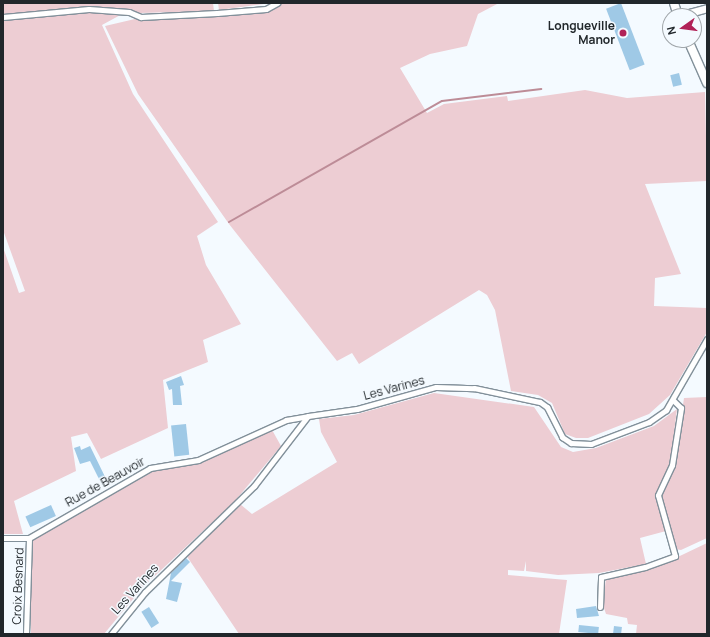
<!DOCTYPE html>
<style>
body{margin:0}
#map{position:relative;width:710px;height:637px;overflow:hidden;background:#f4faff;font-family:Manrope,sans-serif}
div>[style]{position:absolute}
.green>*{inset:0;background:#edcdd3}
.stream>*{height:2px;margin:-1px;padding:0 1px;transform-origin:1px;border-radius:1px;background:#bd8c97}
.building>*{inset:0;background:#9fc9e6;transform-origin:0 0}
.roads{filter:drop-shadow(1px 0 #82909a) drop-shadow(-1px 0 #82909a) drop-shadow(0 1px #82909a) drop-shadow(0 -1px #82909a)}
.street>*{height:5px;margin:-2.5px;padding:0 2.5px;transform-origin:2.5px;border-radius:2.5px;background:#fff}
.secondary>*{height:7px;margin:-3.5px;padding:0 3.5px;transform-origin:3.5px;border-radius:3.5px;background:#fff}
.primary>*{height:8px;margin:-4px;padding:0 4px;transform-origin:4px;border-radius:4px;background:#fff}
.dots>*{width:11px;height:11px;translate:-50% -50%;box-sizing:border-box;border:2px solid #f4faff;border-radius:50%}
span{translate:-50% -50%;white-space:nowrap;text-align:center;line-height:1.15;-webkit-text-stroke:3px #f4faff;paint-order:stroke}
.poi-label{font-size:12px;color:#21272b;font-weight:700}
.right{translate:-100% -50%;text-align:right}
.street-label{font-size:12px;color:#21272b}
.frame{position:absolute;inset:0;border:4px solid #21272b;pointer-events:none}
.north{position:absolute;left:662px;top:8px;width:40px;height:40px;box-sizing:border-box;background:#f4faff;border:1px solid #a0a6aa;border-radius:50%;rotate:256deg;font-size:11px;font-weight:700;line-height:16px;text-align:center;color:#21272b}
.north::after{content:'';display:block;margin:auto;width:14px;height:18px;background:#b12258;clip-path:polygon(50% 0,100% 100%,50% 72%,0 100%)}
</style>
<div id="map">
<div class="green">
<div style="clip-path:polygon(3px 3px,213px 3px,214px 11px,140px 13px,89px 7px,3px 15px)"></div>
<div style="clip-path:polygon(218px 3px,271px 3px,219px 10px)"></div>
<div style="clip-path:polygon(282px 3px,499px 3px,478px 14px,467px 46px,430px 54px,400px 68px,427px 113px,444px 104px,507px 96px,508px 101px,585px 90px,627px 98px,705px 92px,707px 181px,645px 184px,681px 274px,655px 278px,654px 306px,707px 308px,707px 332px,670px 395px,649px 414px,588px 438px,576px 438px,565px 434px,552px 403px,538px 395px,511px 391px,495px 310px,487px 295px,479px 290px,359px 364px,352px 353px,337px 361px,229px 224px,138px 94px,105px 26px,135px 19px,257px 14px)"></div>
<div style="clip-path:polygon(97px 10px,124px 13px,102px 25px,133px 94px,218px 222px,197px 236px,206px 265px,241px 324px,203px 340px,208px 362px,163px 380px,168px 428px,101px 459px,87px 433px,71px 437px,76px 471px,14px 501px,23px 534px,3px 534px,3px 247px,19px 293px,25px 291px,3px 230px,3px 19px)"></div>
<div style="clip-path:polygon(434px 393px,534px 407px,561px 447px,573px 452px,596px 448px,654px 426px,677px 409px,670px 465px,656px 493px,666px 531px,640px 538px,646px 564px,599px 573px,558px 575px,526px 571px,526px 561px,524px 571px,508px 570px,508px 575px,567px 580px,559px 634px,239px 634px,186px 555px,240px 504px,252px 514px,337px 462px,321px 432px,319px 419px,354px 415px)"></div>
<div style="clip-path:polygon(707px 397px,707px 538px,681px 550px,675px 549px,661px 494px,674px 468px,684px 398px)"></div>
<div style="clip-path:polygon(271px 428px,281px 446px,234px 502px,143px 587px,104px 634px,31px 634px,31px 539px,151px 470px,210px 458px)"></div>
<div style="clip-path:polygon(707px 543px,707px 634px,636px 634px,637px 625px,628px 624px,627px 618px,606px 614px,603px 605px,606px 578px,661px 565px)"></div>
</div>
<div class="stream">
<div style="left:229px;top:222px;width:245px;rotate:-29.6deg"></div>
<div style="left:442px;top:101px;width:100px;rotate:-6.9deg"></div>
</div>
<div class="building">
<div style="left:621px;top:3px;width:66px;height:16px;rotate:69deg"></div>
<div style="left:679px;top:73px;width:12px;height:9px;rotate:76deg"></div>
<div style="clip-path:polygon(181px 376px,184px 385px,180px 386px,182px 405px,173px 405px,172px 389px,169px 390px,166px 382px)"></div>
<div style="left:186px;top:424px;width:31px;height:15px;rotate:84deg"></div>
<div style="clip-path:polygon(80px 446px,81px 450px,90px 446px,109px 485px,103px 487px,90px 461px,80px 464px,74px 448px)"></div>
<div style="left:51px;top:505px;width:12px;height:28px;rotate:66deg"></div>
<div style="clip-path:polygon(186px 558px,190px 562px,171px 581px,182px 583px,177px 602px,166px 599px,171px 573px)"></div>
<div style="clip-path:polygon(596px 606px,599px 616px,577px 618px,576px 609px)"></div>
<div style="left:149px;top:607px;width:19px;height:9px;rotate:58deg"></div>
<div style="left:579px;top:625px;width:20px;height:7px;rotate:6deg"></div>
<div style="left:614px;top:626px;width:8px;height:8px;rotate:7deg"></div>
</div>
<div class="roads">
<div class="street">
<div style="left:3px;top:17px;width:86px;rotate:-5.3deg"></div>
<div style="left:89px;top:9px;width:40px;rotate:4.3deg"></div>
<div style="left:129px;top:12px;width:13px;rotate:23deg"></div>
<div style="left:141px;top:17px;width:76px;rotate:-3deg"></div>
<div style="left:217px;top:13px;width:49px;rotate:-4.7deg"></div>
<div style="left:266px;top:9px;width:13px;rotate:-29deg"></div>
<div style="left:3px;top:538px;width:26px"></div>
<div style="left:29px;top:538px;width:140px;rotate:-30deg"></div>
<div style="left:150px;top:468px;width:49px;rotate:-9.5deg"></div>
<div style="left:198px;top:460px;width:97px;rotate:-24.4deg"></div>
<div style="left:286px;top:420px;width:22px;rotate:-10deg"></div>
<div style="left:600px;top:607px;width:30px;rotate:-88deg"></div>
<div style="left:601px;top:577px;width:45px;rotate:-12.8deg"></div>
<div style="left:645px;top:567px;width:32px;rotate:-20deg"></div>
<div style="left:675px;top:556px;width:63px;rotate:-105.6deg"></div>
<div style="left:658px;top:495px;width:33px;rotate:-65deg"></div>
<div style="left:672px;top:465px;width:58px;rotate:-81deg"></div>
<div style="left:681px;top:408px;width:10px;rotate:-135deg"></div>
<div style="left:26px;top:634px;width:96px;rotate:-88.2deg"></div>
<div style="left:111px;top:634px;width:54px;rotate:-51deg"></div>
<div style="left:145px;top:592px;width:152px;rotate:-44.2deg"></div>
<div style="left:254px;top:486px;width:88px;rotate:-52.4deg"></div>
<div style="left:308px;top:416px;width:49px;rotate:-8.1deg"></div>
<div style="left:357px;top:409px;width:82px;rotate:-15.6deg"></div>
<div style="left:436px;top:387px;width:38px;rotate:2deg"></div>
<div style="left:474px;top:388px;width:67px;rotate:12deg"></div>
<div style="left:540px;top:402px;width:9px;rotate:36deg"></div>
<div style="left:547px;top:407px;width:34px;rotate:63deg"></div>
<div style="left:562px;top:437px;width:11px;rotate:34deg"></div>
<div style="left:571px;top:443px;width:20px;rotate:3deg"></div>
<div style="left:591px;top:444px;width:62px;rotate:-20.8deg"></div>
<div style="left:649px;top:422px;width:21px;rotate:-35deg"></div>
<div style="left:666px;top:410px;width:82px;rotate:-60deg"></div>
</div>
<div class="secondary">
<div style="left:678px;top:16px;width:30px;rotate:-15deg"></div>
</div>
<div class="primary">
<div style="left:674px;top:3px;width:14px;rotate:73deg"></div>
<div style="left:688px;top:40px;width:47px;rotate:66.2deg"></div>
</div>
</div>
<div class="dots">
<div style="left:623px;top:33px;background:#b12258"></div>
</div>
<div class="poi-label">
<span class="right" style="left:615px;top:33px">Longueville<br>Manor</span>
</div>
<div class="street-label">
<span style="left:394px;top:388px;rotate:-15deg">Les Varines</span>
<span style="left:105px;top:482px;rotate:-29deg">Rue de Beauvoir</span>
<span style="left:18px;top:586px;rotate:-88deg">Croix Besnard</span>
<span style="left:135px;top:589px;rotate:-48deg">Les Varines</span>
</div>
<div class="frame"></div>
<div class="north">N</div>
</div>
